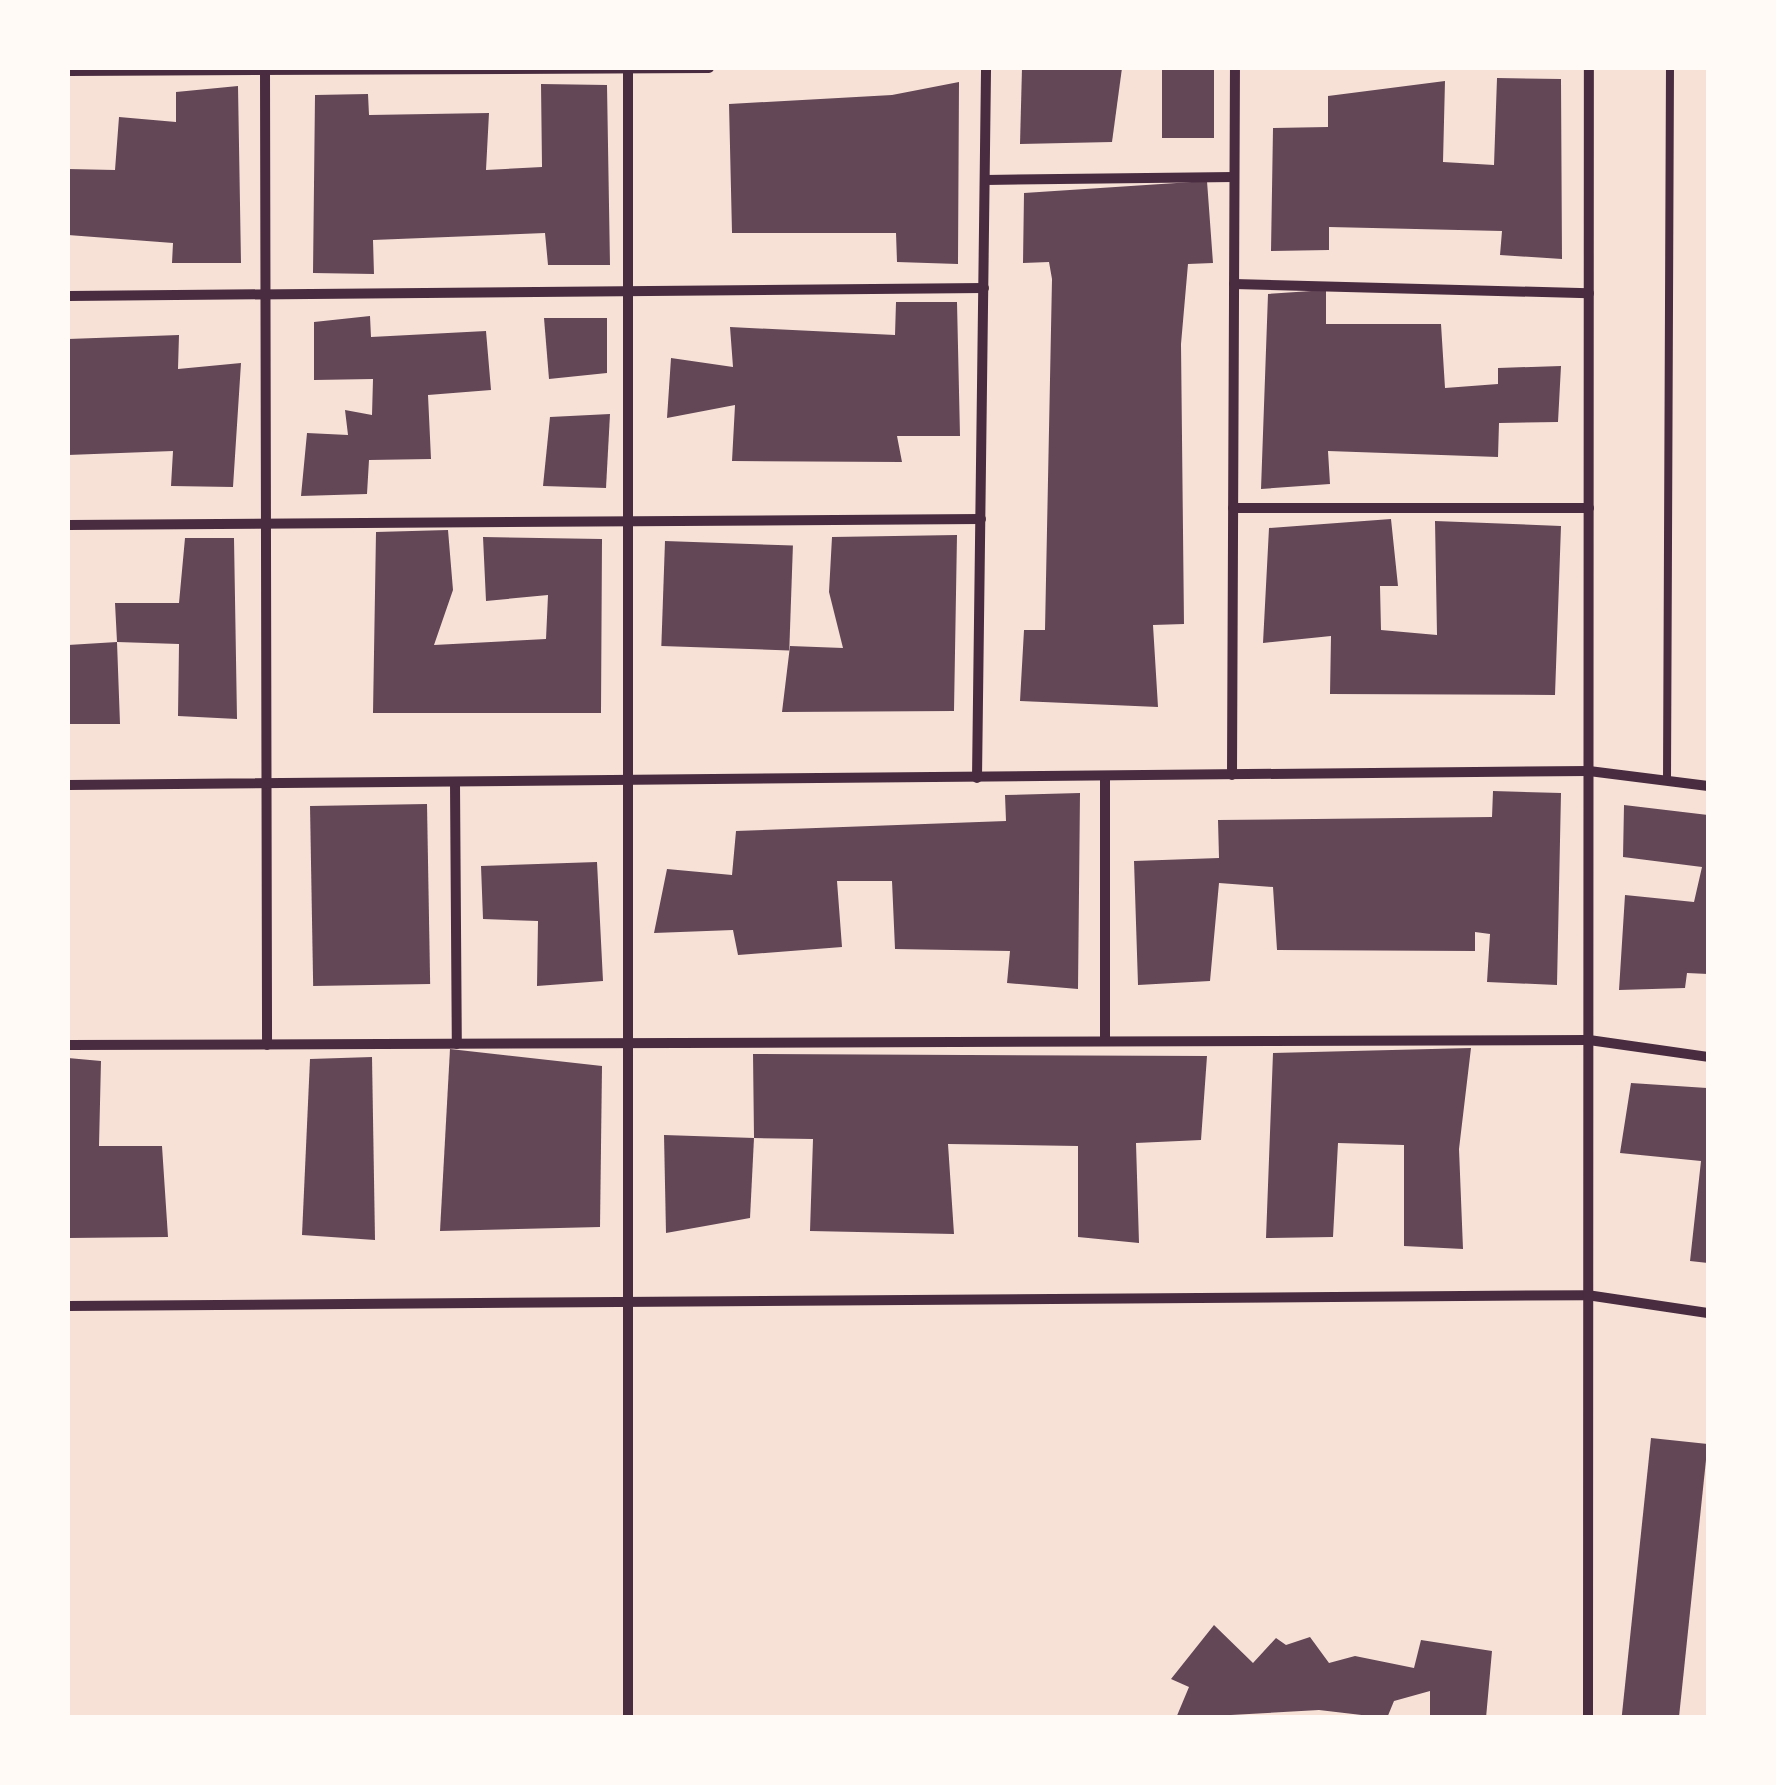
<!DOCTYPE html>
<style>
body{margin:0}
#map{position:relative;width:1776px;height:1785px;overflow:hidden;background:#f7e1d7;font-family:"Sofia Sans Condensed",sans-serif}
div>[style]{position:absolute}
.building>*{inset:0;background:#644757;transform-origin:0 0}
.service>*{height:8px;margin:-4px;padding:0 4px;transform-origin:4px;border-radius:4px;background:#4a2c40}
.minor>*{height:10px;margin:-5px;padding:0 5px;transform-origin:5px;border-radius:5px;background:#4a2c40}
span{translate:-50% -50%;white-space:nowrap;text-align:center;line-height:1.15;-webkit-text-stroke:9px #fffaf5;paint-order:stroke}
.frame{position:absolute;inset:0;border:70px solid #fffaf5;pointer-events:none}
</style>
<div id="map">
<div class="building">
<div style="clip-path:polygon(1022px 68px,1122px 68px,1112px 142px,1020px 144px)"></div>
<div style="left:1162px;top:68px;width:52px;height:70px"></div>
<div style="clip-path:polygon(1497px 78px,1561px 79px,1562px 259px,1500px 255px,1502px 231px,1329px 227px,1329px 250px,1271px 251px,1273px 128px,1328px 127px,1328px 96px,1445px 81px,1443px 162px,1494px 165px)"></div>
<div style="clip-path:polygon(959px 82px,958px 264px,897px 262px,896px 233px,732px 233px,729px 104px,892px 95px)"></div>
<div style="clip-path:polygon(541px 84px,607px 85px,610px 265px,548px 265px,545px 233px,373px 240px,374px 274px,313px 273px,315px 95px,368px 94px,369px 115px,489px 113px,486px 170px,542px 167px)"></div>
<div style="clip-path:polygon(238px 86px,241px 263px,172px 263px,173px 243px,68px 235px,68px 169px,115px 170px,119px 117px,176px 122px,176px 92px)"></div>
<div style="clip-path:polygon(1207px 181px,1213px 263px,1188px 264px,1181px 344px,1184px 624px,1153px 625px,1158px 707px,1020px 701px,1024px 630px,1045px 630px,1052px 279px,1049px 262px,1023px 263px,1024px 193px)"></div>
<div style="clip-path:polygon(1326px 290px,1326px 324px,1441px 324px,1445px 388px,1498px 384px,1498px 368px,1561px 366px,1558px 422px,1499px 423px,1498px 457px,1328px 451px,1330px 484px,1261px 489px,1268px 294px)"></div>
<div style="clip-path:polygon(896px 302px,957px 302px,960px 436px,897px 436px,902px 462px,732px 461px,735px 405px,667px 418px,671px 358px,733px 367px,730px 327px,895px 335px)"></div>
<div style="clip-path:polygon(370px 316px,371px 337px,486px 331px,491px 390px,428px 395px,431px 459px,369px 460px,367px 494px,301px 496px,307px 433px,348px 435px,345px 410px,372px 415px,373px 379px,314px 380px,314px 322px)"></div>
<div style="clip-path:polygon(544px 318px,607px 318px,607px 373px,549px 379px)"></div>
<div style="clip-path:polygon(179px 335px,178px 369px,241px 363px,233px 487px,171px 486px,173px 451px,68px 455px,68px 339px)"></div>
<div style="clip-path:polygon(610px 414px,606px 488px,543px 486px,550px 417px)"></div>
<div style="clip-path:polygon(1391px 519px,1398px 586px,1380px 586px,1381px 630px,1437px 635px,1435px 521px,1561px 526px,1555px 695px,1330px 694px,1331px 636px,1263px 643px,1269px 528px)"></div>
<div style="clip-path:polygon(448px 530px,453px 590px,434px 645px,546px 639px,548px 595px,486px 601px,483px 537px,602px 539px,601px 713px,373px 713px,376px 532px)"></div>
<div style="clip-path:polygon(957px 535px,954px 711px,782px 712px,790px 646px,843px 648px,829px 592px,832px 537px)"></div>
<div style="clip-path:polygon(185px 538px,234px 538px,237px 719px,178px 716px,179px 644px,117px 642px,120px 724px,68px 724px,68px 645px,117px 642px,115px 603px,179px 603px)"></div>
<div style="left:665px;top:541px;width:128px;height:105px;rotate:2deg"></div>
<div style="clip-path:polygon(1493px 791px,1561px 793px,1557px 985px,1487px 982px,1490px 934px,1475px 932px,1475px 951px,1277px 950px,1273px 887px,1219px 883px,1210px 981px,1138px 985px,1134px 861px,1219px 858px,1218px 820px,1492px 817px)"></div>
<div style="clip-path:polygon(1080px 793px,1078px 989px,1007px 983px,1010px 951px,895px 949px,892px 881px,837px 881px,842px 947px,738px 955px,733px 930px,654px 933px,667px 869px,732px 875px,736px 831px,1006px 821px,1005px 795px)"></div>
<div style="left:427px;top:804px;width:180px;height:117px;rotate:89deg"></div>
<div style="clip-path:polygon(1624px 805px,1708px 815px,1708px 974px,1687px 973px,1685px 988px,1619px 990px,1625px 895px,1694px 902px,1702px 867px,1623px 857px)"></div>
<div style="clip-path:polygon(597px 862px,603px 981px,537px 986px,538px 921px,483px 919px,481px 866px)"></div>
<div style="clip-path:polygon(1471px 1048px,1459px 1149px,1463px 1249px,1404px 1246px,1404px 1145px,1338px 1143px,1333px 1237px,1266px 1238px,1273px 1053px)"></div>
<div style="clip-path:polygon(450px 1049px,602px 1066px,600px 1227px,440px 1231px)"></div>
<div style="clip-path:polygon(753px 1054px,1207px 1056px,1201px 1140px,1136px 1143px,1139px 1243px,1078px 1237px,1078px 1146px,948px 1144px,954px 1234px,810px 1231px,813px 1139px,754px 1138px)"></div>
<div style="clip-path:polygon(372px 1057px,375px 1240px,302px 1235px,310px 1059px)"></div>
<div style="clip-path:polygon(68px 1058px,101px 1061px,99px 1146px,162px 1146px,168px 1237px,68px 1238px)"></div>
<div style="clip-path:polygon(1631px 1083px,1707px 1088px,1708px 1263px,1690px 1261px,1701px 1161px,1620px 1153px)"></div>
<div style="clip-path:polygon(664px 1135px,754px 1138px,750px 1218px,666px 1233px)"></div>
<div style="left:1651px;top:1438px;width:57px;height:280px;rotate:6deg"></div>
<div style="clip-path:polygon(1214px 1625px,1253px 1663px,1276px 1638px,1286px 1645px,1310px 1637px,1329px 1663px,1355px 1656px,1414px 1668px,1421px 1640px,1492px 1651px,1486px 1718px,1430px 1718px,1430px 1691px,1394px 1701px,1387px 1718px,1319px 1710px,1176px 1718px,1189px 1687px,1171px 1679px)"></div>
</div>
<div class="service">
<div style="left:1667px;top:781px;width:713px;rotate:-89.76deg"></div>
</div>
<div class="minor">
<div style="left:265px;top:68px;width:977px;rotate:89.88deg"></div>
<div style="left:68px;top:71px;width:641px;rotate:-0.27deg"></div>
<div style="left:985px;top:180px;width:249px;rotate:-0.7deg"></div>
<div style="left:1234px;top:284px;width:355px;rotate:1.5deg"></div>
<div style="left:68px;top:296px;width:916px;rotate:-0.5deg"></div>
<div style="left:1233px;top:508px;width:356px"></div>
<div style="left:68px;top:525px;width:913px;rotate:-0.38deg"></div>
<div style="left:1232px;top:775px;width:707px;rotate:-89.76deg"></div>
<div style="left:1105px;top:776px;width:264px;rotate:90deg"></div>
<div style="left:977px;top:778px;width:710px;rotate:-89.27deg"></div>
<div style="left:455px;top:783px;width:261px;rotate:89.6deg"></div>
<div style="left:68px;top:785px;width:1521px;rotate:-0.53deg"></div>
<div style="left:1589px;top:771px;width:120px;rotate:7.2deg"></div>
<div style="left:68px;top:1045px;width:1521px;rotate:-0.19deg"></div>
<div style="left:1589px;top:1040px;width:120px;rotate:8.1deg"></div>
<div style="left:68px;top:1306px;width:1519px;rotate:-0.41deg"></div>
<div style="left:1587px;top:1295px;width:122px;rotate:8.5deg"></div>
<div style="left:628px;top:1718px;width:1650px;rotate:-90deg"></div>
<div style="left:1588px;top:1718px;width:1650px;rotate:-89.97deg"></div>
</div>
<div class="frame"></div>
</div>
